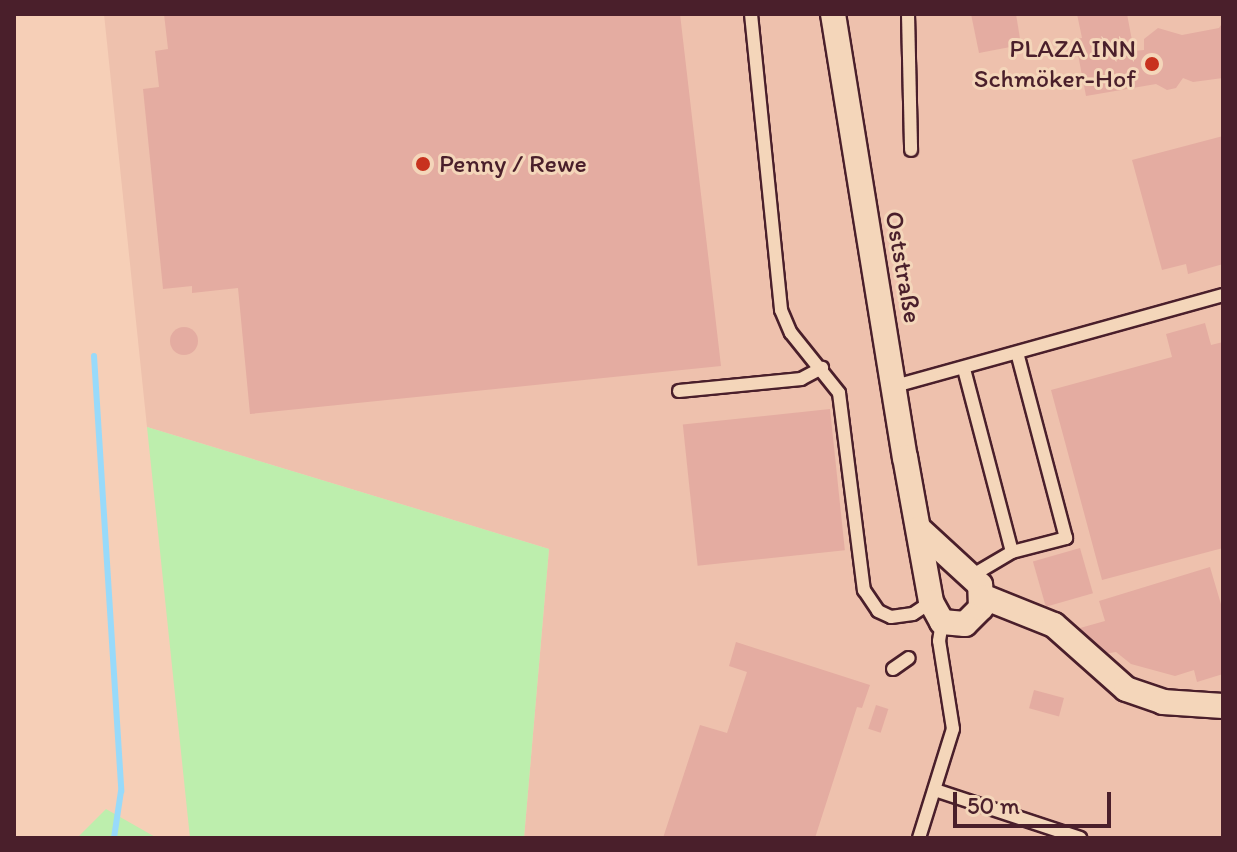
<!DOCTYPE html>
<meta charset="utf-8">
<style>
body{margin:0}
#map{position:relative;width:1237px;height:852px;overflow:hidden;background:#f6cfb7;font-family:Itim,sans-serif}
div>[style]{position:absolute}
.built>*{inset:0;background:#eec1ad}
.green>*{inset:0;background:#bdeead}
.stream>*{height:6px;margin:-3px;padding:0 3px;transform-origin:3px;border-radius:3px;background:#98dafa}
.building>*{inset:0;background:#e4aca1;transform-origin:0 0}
.round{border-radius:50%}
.roads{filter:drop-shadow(2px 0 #4a1f2b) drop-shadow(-2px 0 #4a1f2b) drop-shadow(0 2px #4a1f2b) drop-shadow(0 -2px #4a1f2b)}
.service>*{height:12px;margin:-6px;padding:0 6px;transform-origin:6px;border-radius:6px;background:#f4d6ba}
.minor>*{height:24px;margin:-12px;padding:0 12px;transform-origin:12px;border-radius:12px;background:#f4d6ba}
.dots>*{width:22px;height:22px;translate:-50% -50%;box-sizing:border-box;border:4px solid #f4d6ba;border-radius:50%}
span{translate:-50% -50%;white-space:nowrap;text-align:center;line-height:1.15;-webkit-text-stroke:6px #f4d6ba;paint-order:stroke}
.poi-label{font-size:26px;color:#4a1f2b}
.right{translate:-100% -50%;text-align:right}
.left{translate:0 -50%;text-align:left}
.street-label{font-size:26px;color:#4a1f2b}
.frame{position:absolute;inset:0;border:16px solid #4a1f2b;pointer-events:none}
.scale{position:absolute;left:953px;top:792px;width:158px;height:36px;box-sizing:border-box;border:4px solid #4a1f2b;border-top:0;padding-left:10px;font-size:24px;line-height:28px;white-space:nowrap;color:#4a1f2b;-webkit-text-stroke:6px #f4d6ba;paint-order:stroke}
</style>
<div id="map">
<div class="built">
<div style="clip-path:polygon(104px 14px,1223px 14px,1223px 838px,524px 838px,549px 549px,147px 427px)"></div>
</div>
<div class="green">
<div style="clip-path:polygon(147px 427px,549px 549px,524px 838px,190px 838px)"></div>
<div style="clip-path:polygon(106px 809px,157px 838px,77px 838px)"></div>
</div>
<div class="stream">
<div style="left:94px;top:356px;width:436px;rotate:86.4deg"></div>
<div style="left:121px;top:791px;width:48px;rotate:98.5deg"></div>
</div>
<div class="building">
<div style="clip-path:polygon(164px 14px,680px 14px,721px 366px,250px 414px,238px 288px,192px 293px,192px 286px,163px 289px,143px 89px,159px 87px,155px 51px,168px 49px)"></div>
<div style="clip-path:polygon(971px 14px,1016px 14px,1021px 45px,979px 53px)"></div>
<div style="clip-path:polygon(1077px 14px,1127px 14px,1134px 51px,1144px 50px,1144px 39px,1158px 28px,1182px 35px,1219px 28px,1223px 22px,1223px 78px,1193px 82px,1183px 78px,1176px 88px,1167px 90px,1156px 84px,1086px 96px,1075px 39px,1082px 38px)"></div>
<div style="clip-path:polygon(1223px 136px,1223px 264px,1188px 274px,1186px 264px,1162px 270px,1132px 160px)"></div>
<div style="clip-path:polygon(1205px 323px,1211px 345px,1223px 342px,1223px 548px,1102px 580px,1051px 390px,1172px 357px,1166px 334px)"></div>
<div class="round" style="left:170px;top:327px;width:28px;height:28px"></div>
<div style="left:830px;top:409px;width:142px;height:148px;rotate:84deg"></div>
<div style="left:1080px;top:548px;width:47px;height:49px;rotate:74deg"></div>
<div style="clip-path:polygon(1210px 567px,1223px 611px,1223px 674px,1197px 682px,1194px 670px,1175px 676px,1131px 664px,1116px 652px,1103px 654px,1080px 628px,1105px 621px,1099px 601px)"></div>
<div style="clip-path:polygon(736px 642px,870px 685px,862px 708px,857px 707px,815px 838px,663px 838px,700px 725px,727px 733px,747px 672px,729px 666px)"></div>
<div style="left:1034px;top:690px;width:31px;height:19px;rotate:15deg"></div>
<div style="left:876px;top:705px;width:13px;height:25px;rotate:18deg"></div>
</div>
<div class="roads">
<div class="service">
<div style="left:751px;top:14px;width:298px;rotate:84.2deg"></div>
<div style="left:781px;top:310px;width:25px;rotate:67deg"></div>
<div style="left:791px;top:333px;width:77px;rotate:51.3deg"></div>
<div style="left:839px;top:393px;width:199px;rotate:82.8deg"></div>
<div style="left:864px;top:590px;width:25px;rotate:56deg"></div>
<div style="left:878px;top:611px;width:14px;rotate:25deg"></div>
<div style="left:891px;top:617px;width:22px;rotate:-8deg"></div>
<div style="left:913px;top:614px;width:22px;rotate:-34deg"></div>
<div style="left:908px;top:14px;width:136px;rotate:88.7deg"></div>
<div style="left:964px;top:369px;width:189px;rotate:75.3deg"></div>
<div style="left:1012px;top:552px;width:56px;rotate:-14.5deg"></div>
<div style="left:1066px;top:538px;width:191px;rotate:-104.8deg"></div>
<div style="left:895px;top:386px;width:340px;rotate:-15.5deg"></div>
<div style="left:679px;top:391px;width:123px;rotate:-5.6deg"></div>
<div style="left:801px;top:379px;width:24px;rotate:-28deg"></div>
<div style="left:973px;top:575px;width:45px;rotate:-30.5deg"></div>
<div style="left:893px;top:669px;width:19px;rotate:-35deg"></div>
<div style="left:935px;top:790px;width:153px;rotate:18.3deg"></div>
<div style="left:919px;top:838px;width:114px;rotate:-72.7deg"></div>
<div style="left:953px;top:729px;width:89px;rotate:-99deg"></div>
<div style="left:939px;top:641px;width:19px;rotate:-81deg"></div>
</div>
<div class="minor">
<div style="left:833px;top:14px;width:449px;rotate:80.8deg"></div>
<div style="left:905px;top:457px;width:147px;rotate:79.8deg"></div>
<div style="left:931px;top:602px;width:23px;rotate:61deg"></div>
<div style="left:942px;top:622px;width:23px;rotate:5deg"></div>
<div style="left:965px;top:624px;width:23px;rotate:-45deg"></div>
<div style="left:981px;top:608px;width:23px;rotate:-92deg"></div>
<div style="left:980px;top:585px;width:83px;rotate:-137.4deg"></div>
<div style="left:984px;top:597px;width:75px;rotate:21.8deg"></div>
<div style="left:1054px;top:625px;width:96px;rotate:41.6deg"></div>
<div style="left:1126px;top:689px;width:39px;rotate:19deg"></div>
<div style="left:1163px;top:702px;width:60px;rotate:3.8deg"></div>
</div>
</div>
<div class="dots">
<div style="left:1152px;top:64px;background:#c8321e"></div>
<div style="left:423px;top:164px;background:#c8321e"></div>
</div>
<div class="poi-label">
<span class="right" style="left:1136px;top:64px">PLAZA INN<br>Schmöker-Hof</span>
<span class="left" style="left:439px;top:164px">Penny / Rewe</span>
</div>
<div class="street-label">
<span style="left:903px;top:267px;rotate:80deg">Oststraße</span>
</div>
<div class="frame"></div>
<div class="scale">50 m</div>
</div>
